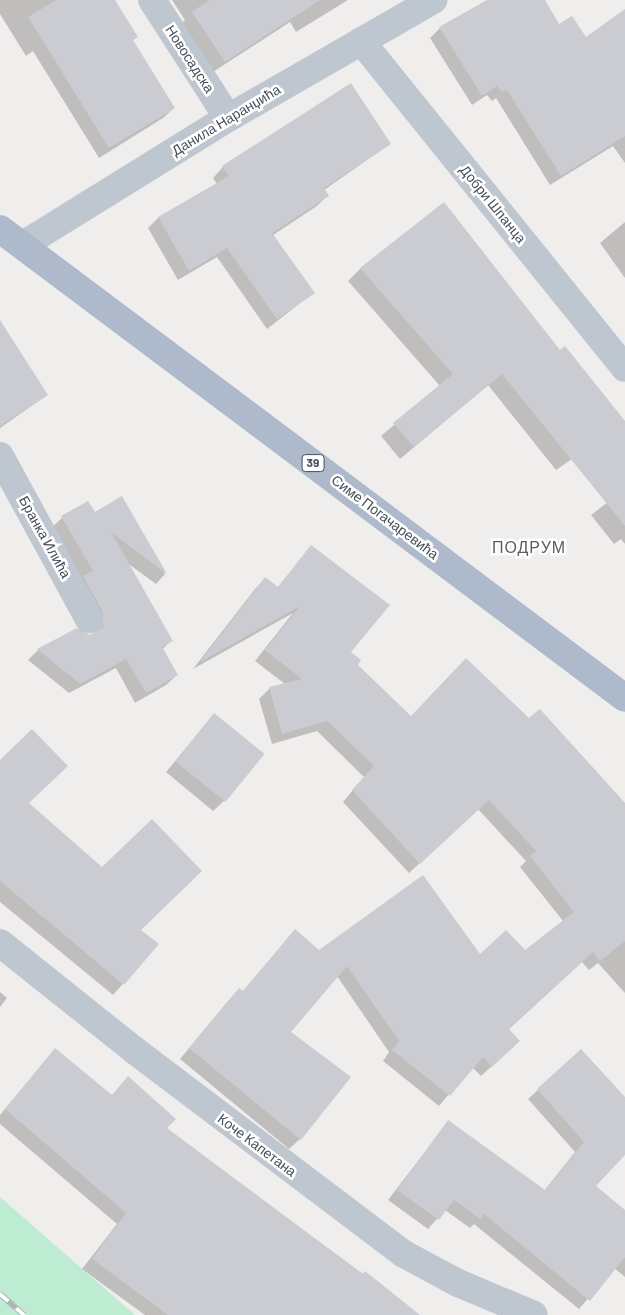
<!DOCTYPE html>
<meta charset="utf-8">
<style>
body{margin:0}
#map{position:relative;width:625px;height:1315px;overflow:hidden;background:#f0eded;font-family:Barlow,sans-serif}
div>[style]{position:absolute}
.green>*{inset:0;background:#bdecd3}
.shadow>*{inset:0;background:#0003}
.building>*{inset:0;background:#caccd2;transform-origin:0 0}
.minor>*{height:28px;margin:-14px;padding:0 14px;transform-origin:14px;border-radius:14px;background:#bec6cf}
.primary>*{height:28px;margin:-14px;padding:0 14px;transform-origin:14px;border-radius:14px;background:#aebacb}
.rail>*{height:5.5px;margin-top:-2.75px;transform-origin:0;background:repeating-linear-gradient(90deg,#fff 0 11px,#b0b2b8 0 22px);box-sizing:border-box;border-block:1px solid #b0b2b8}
span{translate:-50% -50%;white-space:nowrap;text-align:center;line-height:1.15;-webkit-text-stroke:5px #fff;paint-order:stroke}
.shield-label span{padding:1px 4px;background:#fff;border:1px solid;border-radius:4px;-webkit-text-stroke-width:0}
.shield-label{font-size:12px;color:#464f5a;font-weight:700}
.street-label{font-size:14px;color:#464f5a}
.quarter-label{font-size:16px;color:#5a5d62;letter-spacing:1px}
</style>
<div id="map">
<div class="green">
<div style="clip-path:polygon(0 1197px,135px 1315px,0 1315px)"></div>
</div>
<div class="shadow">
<div style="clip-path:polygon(0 0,114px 0,136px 37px,132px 41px,174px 108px,163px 118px,99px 158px,33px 51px,26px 56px,0 14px)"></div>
<div style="clip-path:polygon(172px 0,348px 0,296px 32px,290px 22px,213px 72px,181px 24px,185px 20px)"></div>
<div style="clip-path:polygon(490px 0,544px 0,559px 26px,586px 39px,625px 11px,625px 163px,613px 146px,550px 185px,496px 98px,492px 101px,487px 95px,472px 105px,430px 38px,440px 28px)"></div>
<div style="clip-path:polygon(390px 144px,324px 190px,327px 196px,317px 206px,273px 235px,313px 293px,267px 329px,217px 257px,178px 280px,148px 228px,158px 218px,217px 184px,213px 178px,223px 167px)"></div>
<div style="clip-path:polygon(625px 222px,625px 278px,600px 243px)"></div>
<div style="clip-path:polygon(361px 268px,610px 433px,556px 470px,488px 385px,400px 459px,381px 436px,440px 386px,348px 281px)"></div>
<div style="clip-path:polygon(0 349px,47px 395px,0 428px)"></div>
<div style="clip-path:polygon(625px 489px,625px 544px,621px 539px,614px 544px,591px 515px)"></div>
<div style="clip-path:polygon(121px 497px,165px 574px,156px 584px,126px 562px,171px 640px,162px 650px,177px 675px,166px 685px,135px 703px,116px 668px,69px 693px,28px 660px,38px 650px,92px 635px,95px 631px,51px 528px,62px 518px,88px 503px,94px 513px)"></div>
<div style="clip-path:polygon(311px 547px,356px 665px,411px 717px,625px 808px,625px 993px,598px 963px,589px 970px,582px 962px,508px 1030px,508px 1051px,481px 1076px,472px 1067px,439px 1106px,383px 1061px,389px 1052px,337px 976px,290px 1032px,300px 1139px,289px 1149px,180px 1059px,229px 1000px,239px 989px,242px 992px,295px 931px,319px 951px,480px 955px,525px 952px,563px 921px,520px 867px,526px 861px,478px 809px,409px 873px,343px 802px,364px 777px,317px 731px,272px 744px,259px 699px,270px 688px,285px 684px,255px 661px,293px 613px,193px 669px,255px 589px,265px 579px,277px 588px)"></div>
<div style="clip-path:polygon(214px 715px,224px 801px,213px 811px,166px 772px)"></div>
<div style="clip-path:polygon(0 762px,28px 804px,140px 930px,157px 945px,113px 995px,0 902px)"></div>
<div style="clip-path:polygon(0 992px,7px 998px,0 1007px)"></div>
<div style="clip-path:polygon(55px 1050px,111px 1096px,166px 1128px,418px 1315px,145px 1315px,82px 1269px,117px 1224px,0 1124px,0 1115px)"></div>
<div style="clip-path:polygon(538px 1090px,625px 1099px,625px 1153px,594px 1186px,625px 1211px,625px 1277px,614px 1268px,579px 1309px,474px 1224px,470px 1228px,445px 1210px,428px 1229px,388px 1200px,448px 1122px,544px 1191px,575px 1152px,528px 1099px)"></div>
</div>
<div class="building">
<div style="clip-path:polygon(56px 0,115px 0,138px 37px,133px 40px,175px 108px,109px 148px,28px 17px)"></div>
<div style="clip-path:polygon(209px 0,320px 0,225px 62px,192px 12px)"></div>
<div style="clip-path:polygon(487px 0,545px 0,559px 24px,572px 16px,586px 37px,625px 9px,625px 136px,561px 176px,507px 90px,502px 92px,497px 86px,482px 96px,439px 27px)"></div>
<div style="clip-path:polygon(351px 83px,391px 144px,324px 188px,329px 196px,272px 233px,315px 293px,277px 319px,227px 248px,189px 271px,158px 217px,229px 176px,222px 166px)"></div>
<div style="clip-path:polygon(444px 202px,560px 350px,565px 346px,625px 421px,625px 526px,502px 374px,414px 447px,393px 423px,453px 374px,360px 268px)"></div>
<div style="clip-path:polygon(0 320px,48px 395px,0 426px)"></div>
<div style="clip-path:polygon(122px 496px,167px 574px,111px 532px,173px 641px,162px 647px,178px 675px,146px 693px,126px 659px,80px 684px,37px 649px,77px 628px,89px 635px,103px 627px,103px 612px,83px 576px,93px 571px,61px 516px,88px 501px,95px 512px)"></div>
<div style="clip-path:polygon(311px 545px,390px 605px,351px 652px,361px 660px,358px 665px,411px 716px,466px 658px,529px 718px,540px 709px,625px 803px,625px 941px,600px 961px,593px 952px,509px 1029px,520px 1041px,492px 1067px,483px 1057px,450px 1096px,392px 1050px,399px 1041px,347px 966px,291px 1032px,351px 1077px,301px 1140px,189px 1048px,239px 988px,243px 991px,295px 929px,319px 950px,423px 875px,480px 954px,506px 930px,525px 950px,574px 912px,530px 856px,536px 851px,489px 800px,420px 864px,352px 790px,374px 766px,327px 721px,282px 734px,269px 687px,302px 679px,265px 650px,300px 606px,200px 662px,265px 577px,278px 587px)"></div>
<div style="left:214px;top:713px;width:65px;height:62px;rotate:39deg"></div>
<div style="clip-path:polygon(32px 729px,68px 766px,29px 803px,102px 867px,152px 819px,202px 871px,141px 930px,159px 944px,124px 985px,0 881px,0 760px)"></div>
<div style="clip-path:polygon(55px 1048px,112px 1095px,128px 1076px,176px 1119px,167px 1128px,362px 1274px,365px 1271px,420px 1315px,168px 1315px,92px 1259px,126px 1213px,5px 1109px)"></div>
<div style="clip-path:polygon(581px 1049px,625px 1097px,625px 1155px,596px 1186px,625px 1210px,625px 1257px,590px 1301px,484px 1214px,480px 1219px,454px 1200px,439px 1220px,397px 1190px,448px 1120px,545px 1190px,584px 1142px,537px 1089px)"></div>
</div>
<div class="minor">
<div style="left:152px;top:0;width:140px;rotate:57.2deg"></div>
<div style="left:361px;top:41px;width:420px;rotate:51.1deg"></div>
<div style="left:23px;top:245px;width:241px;rotate:-31.8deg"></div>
<div style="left:228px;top:118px;width:237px;rotate:-29.9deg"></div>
<div style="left:0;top:456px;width:186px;rotate:61.4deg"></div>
<div style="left:0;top:943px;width:171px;rotate:38.6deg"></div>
<div style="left:134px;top:1050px;width:338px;rotate:37.1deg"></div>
<div style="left:404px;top:1254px;width:61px;rotate:28.2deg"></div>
<div style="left:458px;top:1283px;width:82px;rotate:22.8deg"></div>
</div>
<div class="primary">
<div style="left:0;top:229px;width:781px;rotate:36.88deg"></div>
</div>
<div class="rail">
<div style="left:0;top:1294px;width:32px;rotate:41deg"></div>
</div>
<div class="shield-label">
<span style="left:313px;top:463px">39</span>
</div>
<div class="street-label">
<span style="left:190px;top:59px;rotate:57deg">Новосадска</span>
<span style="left:226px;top:120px;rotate:-31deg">Данила Наранџића</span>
<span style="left:493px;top:204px;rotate:51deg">Добри Шпанца</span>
<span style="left:385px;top:517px;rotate:37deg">Симе Погачаревића</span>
<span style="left:45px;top:537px;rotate:61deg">Бранка Илића</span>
<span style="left:257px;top:1145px;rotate:37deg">Коче Капетана</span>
</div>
<div class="quarter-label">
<span style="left:529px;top:547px">ПОДРУМ</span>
</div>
</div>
